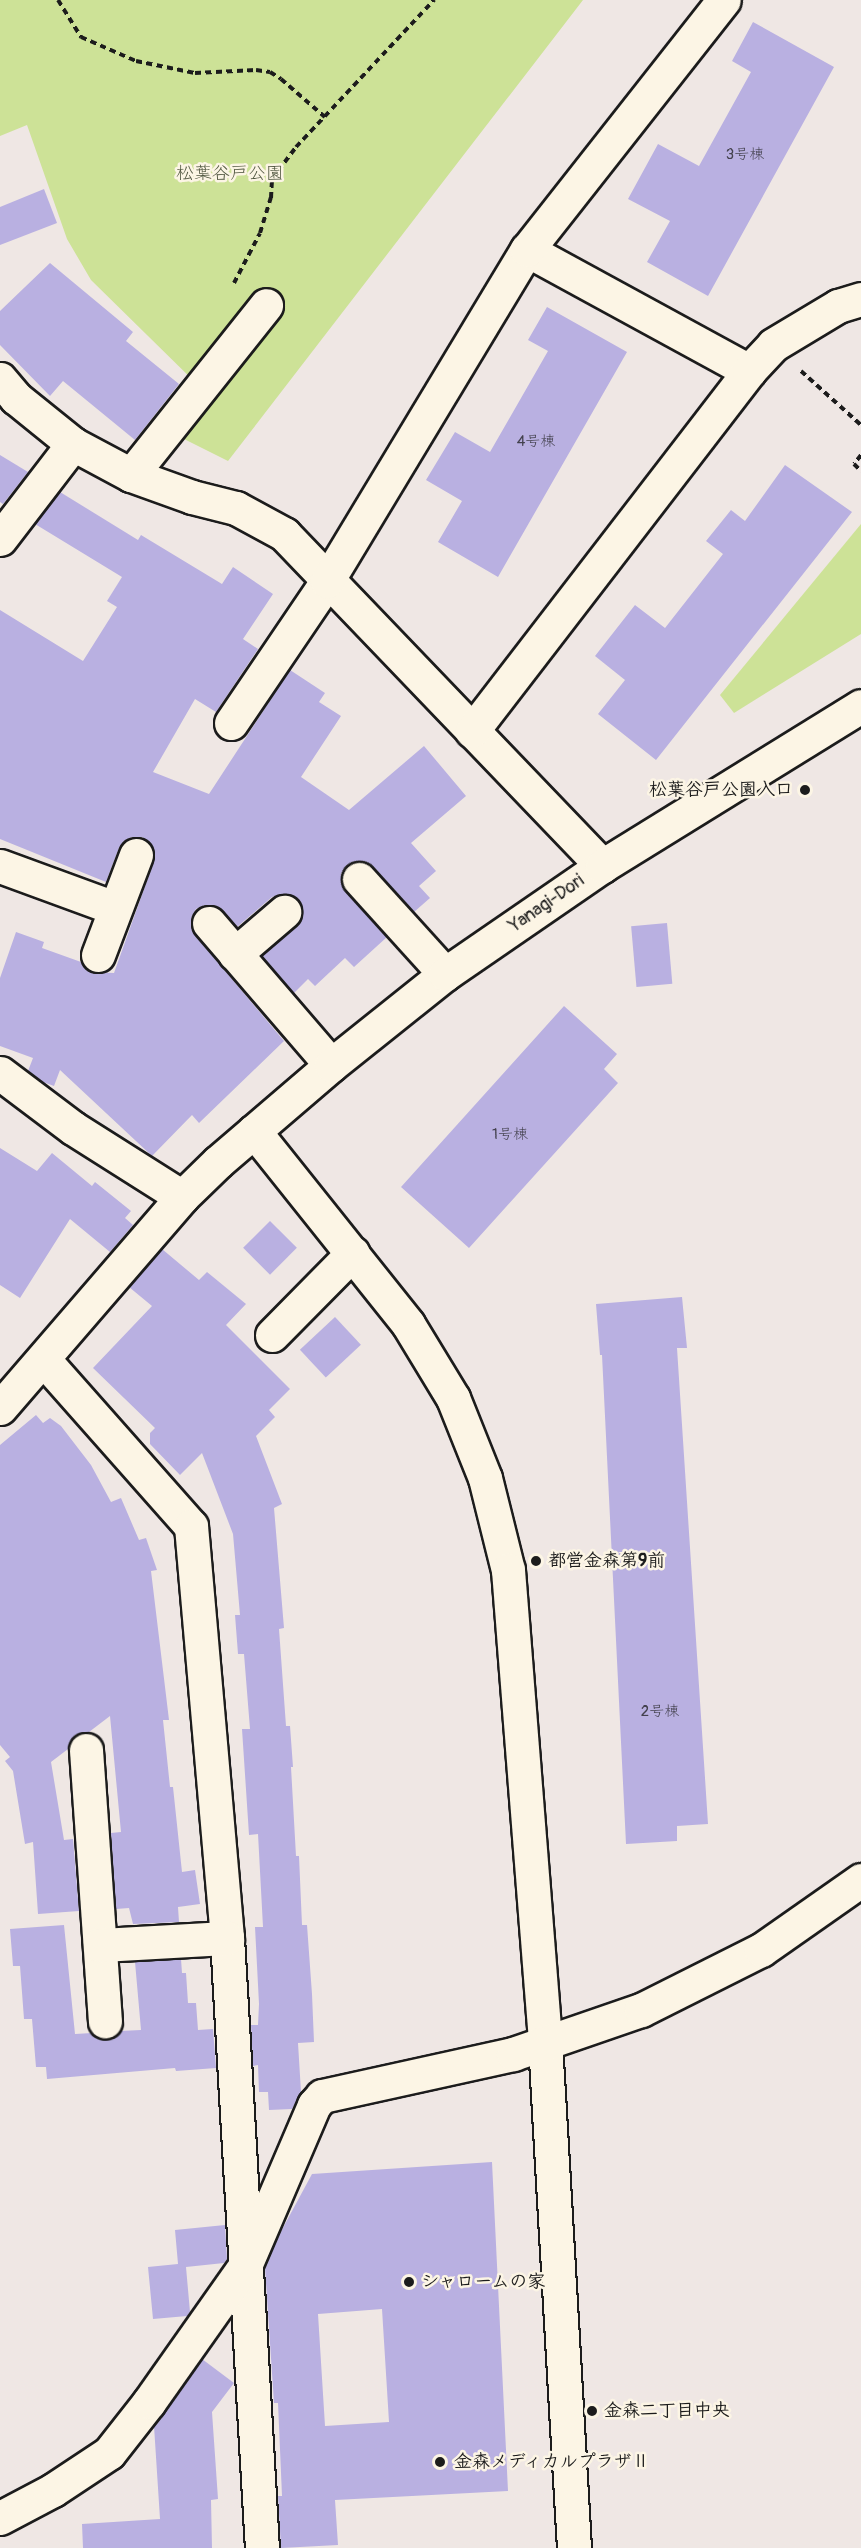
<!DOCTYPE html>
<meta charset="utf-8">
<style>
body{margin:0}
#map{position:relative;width:861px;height:2548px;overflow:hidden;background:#efe7e4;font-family:Pangolin,"Klee One",sans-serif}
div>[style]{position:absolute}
.green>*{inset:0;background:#cde297}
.building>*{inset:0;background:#b9b0e1;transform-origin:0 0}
.path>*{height:4px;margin-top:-2px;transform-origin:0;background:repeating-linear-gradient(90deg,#1c1c1c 0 6px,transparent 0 10.5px)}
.roads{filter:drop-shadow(2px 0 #1c1c1c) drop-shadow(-2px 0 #1c1c1c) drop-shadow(0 2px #1c1c1c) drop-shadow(0 -2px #1c1c1c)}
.minor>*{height:33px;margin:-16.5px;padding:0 16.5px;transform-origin:16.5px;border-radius:16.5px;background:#fcf5e5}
.dots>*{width:16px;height:16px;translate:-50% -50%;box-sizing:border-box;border:3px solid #fcf5e5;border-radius:50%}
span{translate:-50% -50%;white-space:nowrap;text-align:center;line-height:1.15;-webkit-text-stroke:5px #fcf5e5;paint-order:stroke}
.number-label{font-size:15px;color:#43414d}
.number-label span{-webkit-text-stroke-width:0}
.park-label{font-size:18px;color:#515741}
.poi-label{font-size:18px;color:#1c1c1c;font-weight:700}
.right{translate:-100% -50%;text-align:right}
.left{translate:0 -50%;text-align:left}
.street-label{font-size:18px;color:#1c1c1c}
</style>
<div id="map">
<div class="green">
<div style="clip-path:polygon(0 0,583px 0,228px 461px,174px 434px,204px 391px,91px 280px,67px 239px,27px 125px,0 136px)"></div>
<div style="clip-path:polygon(861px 524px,861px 634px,734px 713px,720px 695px)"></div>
</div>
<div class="building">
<div style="clip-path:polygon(753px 22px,834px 67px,708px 296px,647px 262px,670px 221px,628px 199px,658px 144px,699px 166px,751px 72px,732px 61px)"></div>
<div style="clip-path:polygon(44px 189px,57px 223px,0 245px,0 207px)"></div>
<div style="clip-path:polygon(50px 263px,133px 332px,126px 341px,179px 384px,135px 440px,63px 381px,50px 396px,0 345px,0 311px)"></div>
<div style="clip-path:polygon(547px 307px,627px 352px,498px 577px,438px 542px,462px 501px,426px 480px,455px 432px,490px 452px,548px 351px,528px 340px)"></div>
<div style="clip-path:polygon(0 455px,28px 472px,3px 504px,0 502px)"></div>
<div style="clip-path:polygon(785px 465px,852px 512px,656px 760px,598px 714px,625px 680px,595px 656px,635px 605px,665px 628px,723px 554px,706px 541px,731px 510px,745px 521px)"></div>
<div style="clip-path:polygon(60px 492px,138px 540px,141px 535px,222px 584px,233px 567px,273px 594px,243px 639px,258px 649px,216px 712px,195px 699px,153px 772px,209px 794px,290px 670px,325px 693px,319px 702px,341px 716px,301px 777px,349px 810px,424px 746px,466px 796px,411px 843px,436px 871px,419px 886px,430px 898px,414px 912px,372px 866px,364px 861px,356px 861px,346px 866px,341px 874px,341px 882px,345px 891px,387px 937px,354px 967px,345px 958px,315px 986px,308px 979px,294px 993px,262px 956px,301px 919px,302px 908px,299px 900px,291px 895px,281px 894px,272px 897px,237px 927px,216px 906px,205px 905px,196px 909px,192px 916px,191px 926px,195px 935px,284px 1041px,199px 1123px,192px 1115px,152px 1156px,60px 1070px,54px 1086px,43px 1082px,28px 1071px,33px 1058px,0 1046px,0 978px,16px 932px,44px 942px,42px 948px,81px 962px,91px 972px,114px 973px,154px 861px,154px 851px,150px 843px,142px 837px,132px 837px,124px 841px,119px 848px,106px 882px,0 839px,0 610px,83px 661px,117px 607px,107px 601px,122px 577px,35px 524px)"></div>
<div style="left:667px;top:923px;width:61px;height:36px;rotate:85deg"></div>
<div style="clip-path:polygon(564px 1006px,617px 1054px,604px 1069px,618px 1083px,469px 1248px,401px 1187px)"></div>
<div style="clip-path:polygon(0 1148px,37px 1171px,52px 1153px,92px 1186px,95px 1182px,131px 1211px,125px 1218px,133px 1225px,110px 1252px,70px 1219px,20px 1298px,0 1285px)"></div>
<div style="left:270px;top:1221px;width:38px;height:38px;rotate:45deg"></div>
<div style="clip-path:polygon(162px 1249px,199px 1280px,207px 1272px,246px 1304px,226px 1325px,290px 1389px,269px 1410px,275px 1417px,256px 1436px,282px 1504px,274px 1508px,284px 1628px,279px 1629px,286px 1726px,290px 1726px,293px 1767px,291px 1767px,296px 1856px,299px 1856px,302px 1925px,307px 1925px,312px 1994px,314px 2042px,298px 2043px,301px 2092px,292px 2109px,269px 2110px,268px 2092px,259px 2092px,258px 2065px,253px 2066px,251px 2025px,258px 2025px,259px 2004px,255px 1927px,263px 1927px,258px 1834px,249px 1835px,242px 1729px,250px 1729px,244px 1654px,238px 1654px,235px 1615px,240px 1615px,233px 1534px,202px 1453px,180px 1475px,150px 1444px,150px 1433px,155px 1428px,93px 1368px,152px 1306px,129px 1287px)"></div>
<div style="clip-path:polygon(682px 1297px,687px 1348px,677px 1348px,708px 1824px,677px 1826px,677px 1841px,626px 1844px,602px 1355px,600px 1355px,596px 1304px)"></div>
<div style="left:335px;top:1317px;width:38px;height:48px;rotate:47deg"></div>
<div style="clip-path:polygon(36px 1415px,43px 1423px,50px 1418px,61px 1426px,91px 1465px,111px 1502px,121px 1498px,139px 1540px,146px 1538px,157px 1570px,151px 1571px,169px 1720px,163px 1720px,170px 1787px,173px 1787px,182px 1872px,195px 1870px,200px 1904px,178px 1907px,179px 1922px,133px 1924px,129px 1908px,116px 1909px,111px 1833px,121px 1832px,110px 1716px,89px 1732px,75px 1735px,68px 1749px,51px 1762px,64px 1840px,73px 1839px,79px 1911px,38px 1914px,33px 1842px,25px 1844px,13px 1771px,5px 1761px,10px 1757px,0 1745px,0 1445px)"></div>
<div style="clip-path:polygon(64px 1925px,75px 2034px,92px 2033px,106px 2040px,115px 2037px,120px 2031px,141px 2030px,135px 1962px,181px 1959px,182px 1973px,186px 1973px,188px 2003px,196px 2003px,198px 2030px,213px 2029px,216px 2068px,176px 2071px,175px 2068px,47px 2079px,46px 2067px,36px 2067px,32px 2019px,24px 2019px,20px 1966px,13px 1966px,10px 1929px)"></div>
<div style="clip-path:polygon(evenodd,492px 2162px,508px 2491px,335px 2500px,338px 2545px,281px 2548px,278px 2496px,282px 2496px,278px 2403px,274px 2403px,265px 2268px,278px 2237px,312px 2174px,492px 2162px,382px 2309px,389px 2422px,325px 2426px,318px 2314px,382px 2309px)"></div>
<div style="clip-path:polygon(225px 2225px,227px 2259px,224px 2263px,186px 2267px,190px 2312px,187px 2316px,153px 2319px,148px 2267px,178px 2264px,175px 2230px)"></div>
<div style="clip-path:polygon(202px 2359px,234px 2383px,212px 2412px,218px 2499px,211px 2500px,212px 2548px,83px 2548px,82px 2524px,160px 2519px,154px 2426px)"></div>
</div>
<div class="path">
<div style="left:58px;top:0;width:44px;rotate:58.1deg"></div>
<div style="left:81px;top:37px;width:60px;rotate:23.6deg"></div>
<div style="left:136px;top:61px;width:60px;rotate:11.5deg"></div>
<div style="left:195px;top:73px;width:61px;rotate:-2.8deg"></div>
<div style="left:256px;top:70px;width:14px;rotate:8deg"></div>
<div style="left:270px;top:72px;width:13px;rotate:32deg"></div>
<div style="left:281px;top:79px;width:58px;rotate:40.8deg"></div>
<div style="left:234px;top:283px;width:56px;rotate:-62.5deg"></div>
<div style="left:260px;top:233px;width:37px;rotate:-73deg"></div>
<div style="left:271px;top:198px;width:19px;rotate:-87deg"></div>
<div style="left:272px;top:179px;width:40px;rotate:-53deg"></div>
<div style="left:296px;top:147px;width:202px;rotate:-46.8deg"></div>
<div style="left:801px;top:371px;width:81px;rotate:42deg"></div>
<div style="left:861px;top:455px;width:11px;rotate:128deg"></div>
<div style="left:854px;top:464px;width:10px;rotate:45deg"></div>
</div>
<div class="roads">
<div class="minor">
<div style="left:527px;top:250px;width:253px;rotate:28.6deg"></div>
<div style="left:0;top:379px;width:25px;rotate:50deg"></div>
<div style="left:16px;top:398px;width:73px;rotate:38.9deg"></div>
<div style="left:73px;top:444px;width:66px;rotate:28.1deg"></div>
<div style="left:131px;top:475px;width:65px;rotate:19.8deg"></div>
<div style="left:192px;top:497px;width:45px;rotate:14deg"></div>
<div style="left:236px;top:508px;width:55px;rotate:28.4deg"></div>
<div style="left:284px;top:534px;width:460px;rotate:46.2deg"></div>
<div style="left:131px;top:475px;width:217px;rotate:-51.5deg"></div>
<div style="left:0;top:539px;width:120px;rotate:-52.5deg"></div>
<div style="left:231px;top:723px;width:171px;rotate:-55.9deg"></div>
<div style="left:327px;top:581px;width:387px;rotate:-58.9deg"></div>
<div style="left:527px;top:250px;width:318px;rotate:-51.8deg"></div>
<div style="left:472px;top:731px;width:454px;rotate:-52.4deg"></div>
<div style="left:749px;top:371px;width:35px;rotate:-47deg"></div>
<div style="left:773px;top:345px;width:76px;rotate:-31deg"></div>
<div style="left:838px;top:306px;width:24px;rotate:-17deg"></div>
<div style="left:0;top:866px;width:122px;rotate:20.1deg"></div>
<div style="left:359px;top:879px;width:128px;rotate:47.8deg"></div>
<div style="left:209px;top:923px;width:187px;rotate:49.3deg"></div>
<div style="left:235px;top:954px;width:65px;rotate:-40.6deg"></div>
<div style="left:98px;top:955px;width:107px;rotate:-69.2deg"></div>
<div style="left:0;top:1073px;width:91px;rotate:37deg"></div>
<div style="left:73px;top:1128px;width:129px;rotate:32.3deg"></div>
<div style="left:254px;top:1131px;width:247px;rotate:51.4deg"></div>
<div style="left:408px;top:1324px;width:87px;rotate:58.7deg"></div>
<div style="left:453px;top:1398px;width:86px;rotate:68.2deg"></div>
<div style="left:485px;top:1478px;width:95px;rotate:76deg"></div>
<div style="left:508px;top:1570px;width:473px;rotate:85.5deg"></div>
<div style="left:545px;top:2042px;width:507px;rotate:86.72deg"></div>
<div style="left:272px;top:1335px;width:115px;rotate:-45.4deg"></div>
<div style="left:44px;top:1360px;width:222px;rotate:48.5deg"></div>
<div style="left:191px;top:1526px;width:414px;rotate:85deg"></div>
<div style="left:227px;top:1938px;width:611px;rotate:86.72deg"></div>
<div style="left:0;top:1408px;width:279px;rotate:-49.2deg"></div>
<div style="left:182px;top:1197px;width:50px;rotate:-44.2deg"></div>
<div style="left:218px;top:1162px;width:149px;rotate:-40.6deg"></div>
<div style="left:331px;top:1065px;width:146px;rotate:-38.6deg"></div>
<div style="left:445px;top:974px;width:191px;rotate:-34.5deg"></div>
<div style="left:602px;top:866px;width:304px;rotate:-31.7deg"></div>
<div style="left:86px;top:1750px;width:272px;rotate:86deg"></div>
<div style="left:100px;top:1945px;width:127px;rotate:-3.2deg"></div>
<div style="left:0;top:2518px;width:60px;rotate:-27.8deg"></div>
<div style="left:53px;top:2490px;width:67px;rotate:-33.5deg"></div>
<div style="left:109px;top:2453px;width:65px;rotate:-51.9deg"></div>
<div style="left:149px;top:2402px;width:166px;rotate:-54.8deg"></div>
<div style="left:245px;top:2266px;width:175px;rotate:-66.8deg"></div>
<div style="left:314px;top:2105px;width:12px;rotate:-48deg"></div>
<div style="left:322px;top:2096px;width:196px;rotate:-12.4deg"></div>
<div style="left:513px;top:2054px;width:135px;rotate:-19deg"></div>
<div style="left:641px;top:2010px;width:134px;rotate:-26.6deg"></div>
<div style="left:761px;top:1950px;width:122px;rotate:-35deg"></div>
</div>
</div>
<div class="dots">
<div style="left:805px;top:790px;background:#1c1c1c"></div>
<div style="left:536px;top:1561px;background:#1c1c1c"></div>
<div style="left:409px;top:2282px;background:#1c1c1c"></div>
<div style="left:592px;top:2411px;background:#1c1c1c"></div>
<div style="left:440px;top:2462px;background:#1c1c1c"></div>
</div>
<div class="number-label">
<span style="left:745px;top:155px">3号棟</span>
<span style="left:536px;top:442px">4号棟</span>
<span style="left:510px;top:1135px">1号棟</span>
<span style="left:660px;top:1712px">2号棟</span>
</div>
<div class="park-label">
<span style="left:230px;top:174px">松葉谷戸公園</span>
</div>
<div class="poi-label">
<span class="right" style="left:793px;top:790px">松葉谷戸公園入口</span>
<span class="left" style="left:548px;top:1561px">都営金森第9前</span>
<span class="left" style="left:421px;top:2282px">シャロームの家</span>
<span class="left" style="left:604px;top:2411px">金森二丁目中央</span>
<span class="left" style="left:454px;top:2462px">金森メディカルプラザⅡ</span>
</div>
<div class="street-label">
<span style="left:547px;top:904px;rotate:-35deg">Yanagi-Dori</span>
</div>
</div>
